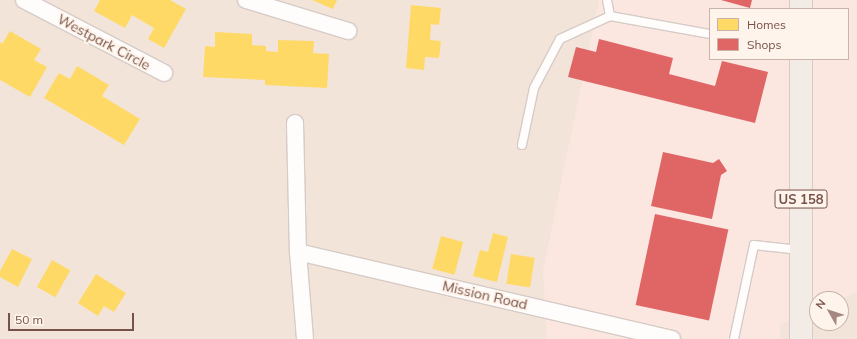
<!DOCTYPE html>
<style>
body{margin:0}
#map{position:relative;width:857px;height:339px;overflow:hidden;background:#f7f0ea;font-family:Mulish,sans-serif}
div>[style]{position:absolute}
.residential>*{inset:0;background:#f3e4da}
.commercial>*{inset:0;background:#fbe6e0}
.homes>*{inset:0;background:#ffd966;transform-origin:0 0}
.shops>*{inset:0;background:#e06666;transform-origin:0 0}
.roads{filter:drop-shadow(1px 0 #d6cbc6) drop-shadow(-1px 0 #d6cbc6) drop-shadow(0 1px #d6cbc6) drop-shadow(0 -1px #d6cbc6)}
.service>*{height:8px;margin:-4px;padding:0 4px;transform-origin:4px;border-radius:4px;background:#fefdfc}
.minor>*{height:16px;margin:-8px;padding:0 8px;transform-origin:8px;border-radius:8px;background:#fefdfc}
.primary>*{height:22px;margin:-11px;padding:0 11px;transform-origin:11px;border-radius:11px;background:#f3ebe5}
span{translate:-50% -50%;white-space:nowrap;text-align:center;line-height:1.15;-webkit-text-stroke:4px #fff4eb;paint-order:stroke}
.shield-label span{padding:1px 3px;background:#fff4eb;border:1px solid;border-radius:3px;-webkit-text-stroke-width:0}
.shield-label{font-size:13px;color:#775248;font-weight:700}
.street-label{font-size:14px;color:#775248}
.legend{position:absolute;left:709px;top:8px;width:140px;height:52px;box-sizing:border-box;background:#fff4eb;border:1px solid #c9b3aa;margin:0;padding:5px 7px;list-style:none;font-size:12px;color:#775248}
.legend li{display:flex;align-items:center;gap:8px;height:20px}
.legend b{width:20px;border:1px solid #c9b3aa}
.north{position:absolute;left:809px;top:291px;width:40px;height:40px;box-sizing:border-box;background:#fff4eb;border:1px solid #c9b3aa;border-radius:50%;rotate:309deg;font-size:11px;font-weight:700;line-height:16px;text-align:center;color:#775248}
.north::after{content:'';display:block;margin:auto;width:14px;height:18px;background:#a48981;clip-path:polygon(50% 0,100% 100%,50% 72%,0 100%)}
.scale{position:absolute;left:8px;top:313px;width:126px;height:18px;box-sizing:border-box;border:2px solid #775248;border-top:0;padding-left:5px;font-size:12px;line-height:14px;white-space:nowrap;color:#775248;-webkit-text-stroke:3px #fff4eb;paint-order:stroke}
</style>
<div id="map">
<div class="residential">
<div style="clip-path:polygon(evenodd,0 0,857px 0,857px 339px,0 339px,0 0,710px 9px,848px 9px,848px 59px,710px 59px,710px 9px,0 0,817px 299px,841px 299px,841px 323px,817px 323px,817px 299px)"></div>
</div>
<div class="commercial">
<div style="clip-path:polygon(evenodd,599px 0,857px 0,857px 292px,841px 299px,817px 299px,817px 309px,780px 324px,780px 339px,547px 339px,543px 270px,599px 0,710px 9px,848px 9px,848px 59px,710px 59px,710px 9px)"></div>
</div>
<div class="homes">
<div style="clip-path:polygon(100px 0,170px 0,186px 9px,164px 48px,148px 39px,154px 28px,132px 15px,125px 28px,94px 11px)"></div>
<div style="clip-path:polygon(312px 0,337px 0,333px 9px)"></div>
<div style="clip-path:polygon(411px 5px,441px 8px,439px 25px,431px 24px,430px 40px,441px 41px,439px 58px,425px 57px,424px 70px,406px 68px)"></div>
<div style="clip-path:polygon(10px 31px,41px 49px,34px 60px,47px 67px,30px 97px,0 80px,0 42px,2px 44px)"></div>
<div style="clip-path:polygon(215px 32px,252px 34px,252px 45px,266px 46px,266px 51px,278px 52px,278px 40px,314px 41px,313px 53px,329px 54px,327px 88px,265px 85px,265px 80px,203px 77px,205px 46px,215px 47px)"></div>
<div style="clip-path:polygon(77px 66px,109px 85px,102px 96px,140px 119px,124px 145px,44px 98px,59px 73px,70px 79px)"></div>
<div style="clip-path:polygon(493px 233px,508px 237px,497px 282px,473px 276px,480px 250px,488px 252px)"></div>
<div style="left:441px;top:236px;width:23px;height:34px;rotate:15deg"></div>
<div style="clip-path:polygon(12px 249px,32px 259px,18px 287px,0 277px,0 271px)"></div>
<div style="left:511px;top:254px;width:24px;height:30px;rotate:9deg"></div>
<div style="left:52px;top:260px;width:21px;height:31px;rotate:29deg"></div>
<div style="clip-path:polygon(96px 274px,126px 293px,114px 312px,104px 306px,98px 316px,78px 303px)"></div>
</div>
<div class="shops">
<div style="clip-path:polygon(721px 0,752px 0,750px 8px)"></div>
<div style="clip-path:polygon(599px 39px,673px 58px,669px 74px,715px 86px,722px 61px,768px 72px,755px 123px,568px 77px,576px 47px,596px 52px)"></div>
<div style="clip-path:polygon(663px 152px,713px 163px,719px 159px,727px 171px,721px 175px,712px 219px,651px 206px)"></div>
<div style="left:655px;top:214px;width:75px;height:93px;rotate:12deg"></div>
</div>
<div class="roads">
<div class="service">
<div style="left:607px;top:0;width:16px;rotate:79deg"></div>
<div style="left:522px;top:145px;width:58px;rotate:-78.1deg"></div>
<div style="left:534px;top:88px;width:55px;rotate:-62deg"></div>
<div style="left:560px;top:39px;width:55px;rotate:-24.7deg"></div>
<div style="left:610px;top:16px;width:102px;rotate:10.2deg"></div>
<div style="left:734px;top:339px;width:96px;rotate:-78deg"></div>
<div style="left:754px;top:245px;width:46px;rotate:6.2deg"></div>
</div>
<div class="minor">
<div style="left:24px;top:0;width:158px;rotate:27.5deg"></div>
<div style="left:246px;top:0;width:107px;rotate:16.9deg"></div>
<div style="left:295px;top:123px;width:129px;rotate:88.7deg"></div>
<div style="left:298px;top:252px;width:87px;rotate:85.4deg"></div>
<div style="left:298px;top:252px;width:384px;rotate:13.1deg"></div>
</div>
<div class="primary">
<div style="left:801px;top:9px;width:9px;rotate:-90deg"></div>
<div style="left:801px;top:339px;width:280px;rotate:-90deg"></div>
</div>
</div>
<div class="shield-label">
<span style="left:801px;top:199px">US 158</span>
</div>
<div class="street-label">
<span style="left:104px;top:42px;rotate:28deg">Westpark Circle</span>
<span style="left:485px;top:295px;rotate:13deg">Mission Road</span>
</div>
<ul class="legend">
<li><b style="height:11px;background:#ffd966"></b>Homes</li>
<li><b style="height:11px;background:#e06666"></b>Shops</li>
</ul>
<div class="north">N</div>
<div class="scale">50 m</div>
</div>
